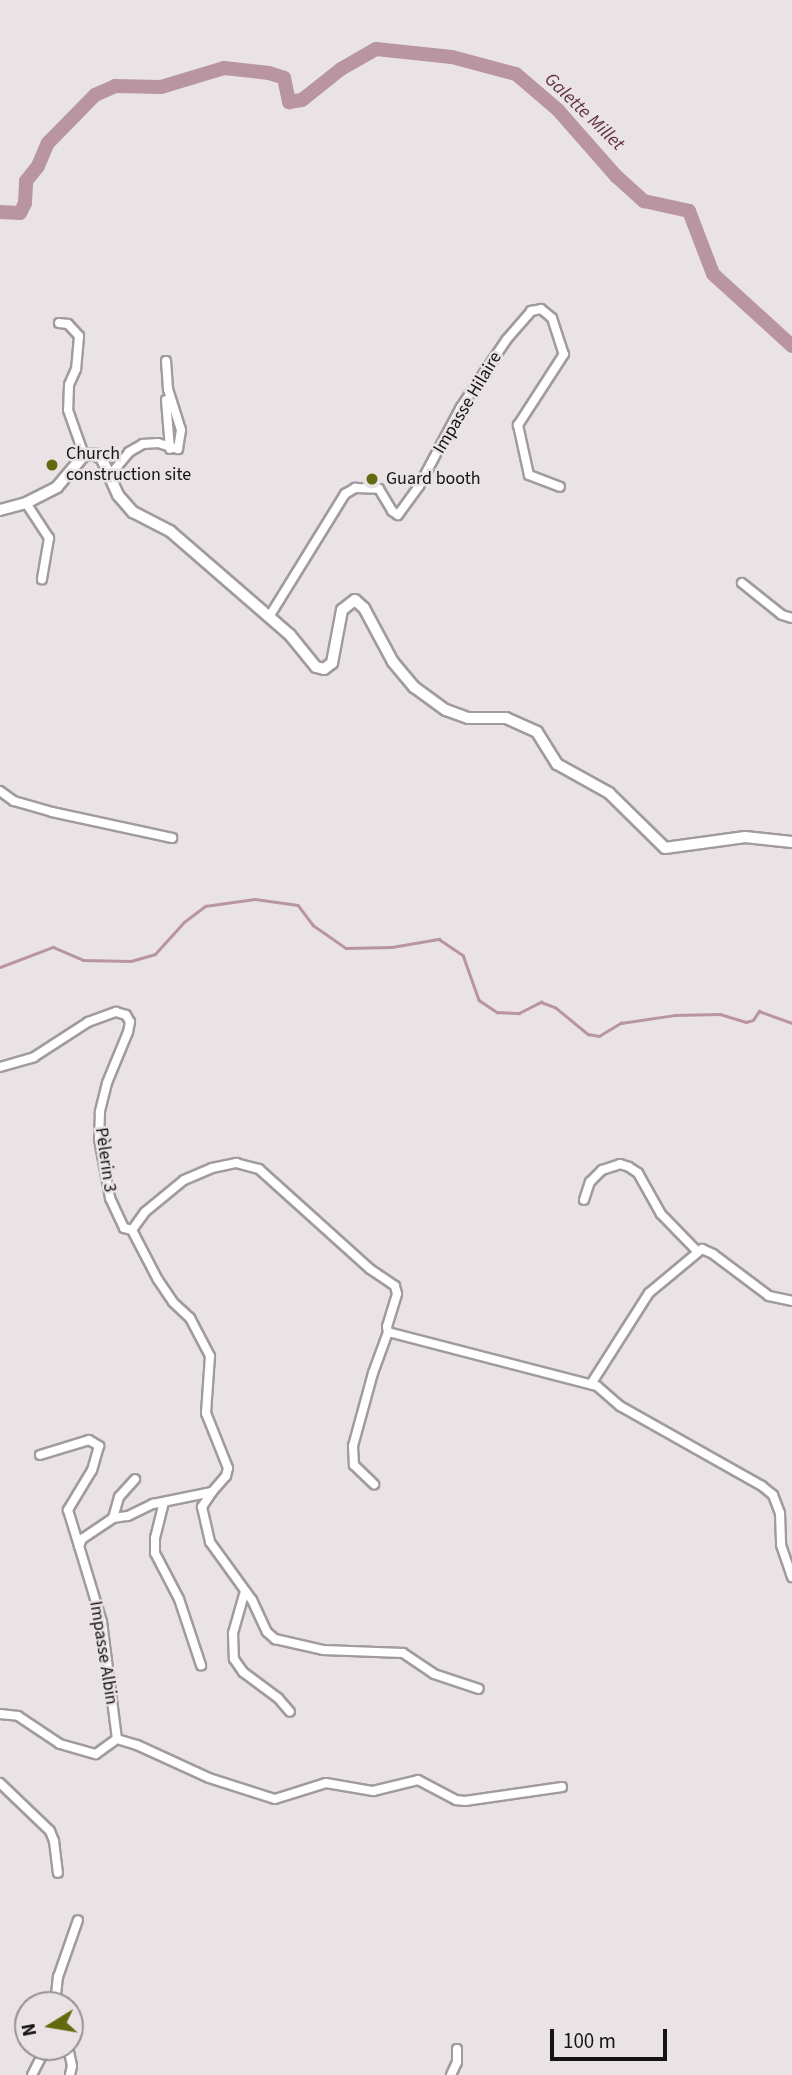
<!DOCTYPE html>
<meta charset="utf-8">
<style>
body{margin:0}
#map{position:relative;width:792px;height:2075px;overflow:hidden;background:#eae3e5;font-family:"Source Sans 3",sans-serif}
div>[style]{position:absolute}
.stream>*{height:2.5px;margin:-1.25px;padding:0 1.25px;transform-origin:1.25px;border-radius:1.25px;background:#b995a2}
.river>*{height:14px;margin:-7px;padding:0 7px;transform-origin:7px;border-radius:7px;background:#b995a2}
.roads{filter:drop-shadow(2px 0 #a19b9d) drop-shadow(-2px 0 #a19b9d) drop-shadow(0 2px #a19b9d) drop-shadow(0 -2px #a19b9d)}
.minor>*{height:8px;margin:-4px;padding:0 4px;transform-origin:4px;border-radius:4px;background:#fff}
.tertiary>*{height:10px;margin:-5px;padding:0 5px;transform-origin:5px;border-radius:5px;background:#fff}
.dots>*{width:19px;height:19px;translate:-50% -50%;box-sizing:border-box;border:4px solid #eae3e5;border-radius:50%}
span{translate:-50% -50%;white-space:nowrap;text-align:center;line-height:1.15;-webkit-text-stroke:5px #eae3e5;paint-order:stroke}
.street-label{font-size:18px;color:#151314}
.poi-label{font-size:18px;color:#151314}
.left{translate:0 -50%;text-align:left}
.water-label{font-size:19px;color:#653347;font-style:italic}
.north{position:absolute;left:14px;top:1991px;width:70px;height:70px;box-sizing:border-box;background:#eae3e5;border:2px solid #959091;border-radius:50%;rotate:259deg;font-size:19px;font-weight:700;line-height:28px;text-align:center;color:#151314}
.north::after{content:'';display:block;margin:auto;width:24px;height:32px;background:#616a0e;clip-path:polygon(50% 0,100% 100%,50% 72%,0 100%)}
.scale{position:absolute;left:550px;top:2029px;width:117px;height:32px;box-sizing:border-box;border:4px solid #151314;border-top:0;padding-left:9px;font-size:21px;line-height:24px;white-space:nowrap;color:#151314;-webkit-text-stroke:5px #eae3e5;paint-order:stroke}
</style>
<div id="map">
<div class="stream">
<div style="left:0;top:967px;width:57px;rotate:-20.7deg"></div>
<div style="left:53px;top:947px;width:33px;rotate:23deg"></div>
<div style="left:83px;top:960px;width:48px;rotate:1.2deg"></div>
<div style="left:131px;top:961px;width:25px;rotate:-16deg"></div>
<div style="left:155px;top:954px;width:43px;rotate:-47.8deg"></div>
<div style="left:184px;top:922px;width:26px;rotate:-37deg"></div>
<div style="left:205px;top:906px;width:50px;rotate:-8deg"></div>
<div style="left:255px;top:899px;width:43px;rotate:7.9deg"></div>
<div style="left:298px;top:905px;width:25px;rotate:53deg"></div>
<div style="left:313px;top:925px;width:40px;rotate:34.9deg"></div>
<div style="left:346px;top:948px;width:46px;rotate:-1.2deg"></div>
<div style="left:392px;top:947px;width:48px;rotate:-9.7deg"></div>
<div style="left:439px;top:939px;width:29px;rotate:34deg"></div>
<div style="left:463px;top:955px;width:48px;rotate:70.4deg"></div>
<div style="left:479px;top:1000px;width:22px;rotate:34deg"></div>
<div style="left:497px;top:1012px;width:22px;rotate:3deg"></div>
<div style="left:519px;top:1013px;width:25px;rotate:-27deg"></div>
<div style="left:541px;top:1002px;width:15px;rotate:20deg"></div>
<div style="left:555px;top:1007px;width:43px;rotate:39.3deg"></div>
<div style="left:588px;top:1034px;width:11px;rotate:10deg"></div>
<div style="left:599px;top:1036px;width:26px;rotate:-31deg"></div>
<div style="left:621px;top:1023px;width:55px;rotate:-8.4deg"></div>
<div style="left:675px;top:1015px;width:45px;rotate:-1.3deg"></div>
<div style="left:720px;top:1014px;width:27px;rotate:17deg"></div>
<div style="left:746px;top:1022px;width:7px;rotate:-16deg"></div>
<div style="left:753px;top:1020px;width:11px;rotate:-56deg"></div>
<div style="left:759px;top:1011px;width:35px;rotate:20deg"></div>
</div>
<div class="river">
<div style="left:0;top:212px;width:20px;rotate:3deg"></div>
<div style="left:20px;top:213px;width:11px;rotate:-63deg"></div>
<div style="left:25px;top:203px;width:22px;rotate:-87deg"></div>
<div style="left:26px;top:181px;width:19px;rotate:-51deg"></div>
<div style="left:38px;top:166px;width:25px;rotate:-67deg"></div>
<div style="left:48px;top:143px;width:67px;rotate:-45.6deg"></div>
<div style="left:95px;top:95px;width:22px;rotate:-24deg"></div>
<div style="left:115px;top:86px;width:46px;rotate:1.2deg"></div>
<div style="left:161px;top:87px;width:66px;rotate:-16.8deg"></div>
<div style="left:224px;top:68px;width:45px;rotate:6.3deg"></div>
<div style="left:269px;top:73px;width:16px;rotate:18deg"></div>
<div style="left:284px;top:78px;width:25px;rotate:78deg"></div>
<div style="left:289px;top:102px;width:13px;rotate:-9deg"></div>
<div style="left:302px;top:100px;width:50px;rotate:-38.5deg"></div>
<div style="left:341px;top:69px;width:40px;rotate:-29.7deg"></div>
<div style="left:376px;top:49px;width:76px;rotate:6deg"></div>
<div style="left:452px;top:57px;width:66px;rotate:14.9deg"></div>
<div style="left:516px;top:74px;width:55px;rotate:40.6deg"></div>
<div style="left:558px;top:110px;width:88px;rotate:48.7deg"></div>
<div style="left:616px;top:176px;width:38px;rotate:42deg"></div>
<div style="left:644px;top:201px;width:46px;rotate:12.5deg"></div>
<div style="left:689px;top:211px;width:67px;rotate:69.1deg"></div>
<div style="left:713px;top:274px;width:107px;rotate:42.3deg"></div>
</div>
<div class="roads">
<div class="minor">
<div style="left:59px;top:323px;width:9px;rotate:6deg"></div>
<div style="left:68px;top:324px;width:16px;rotate:47deg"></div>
<div style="left:79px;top:336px;width:33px;rotate:95deg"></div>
<div style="left:76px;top:369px;width:17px;rotate:114deg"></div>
<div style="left:69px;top:385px;width:25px;rotate:92deg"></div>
<div style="left:68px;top:410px;width:48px;rotate:70.4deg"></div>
<div style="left:166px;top:400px;width:49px;rotate:85.3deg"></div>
<div style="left:110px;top:475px;width:30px;rotate:-50deg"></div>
<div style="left:129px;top:452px;width:16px;rotate:-30deg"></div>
<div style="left:143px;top:444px;width:15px;rotate:-4deg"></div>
<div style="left:158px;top:443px;width:21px;rotate:17deg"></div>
<div style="left:178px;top:449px;width:19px;rotate:-81deg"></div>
<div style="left:181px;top:430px;width:43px;rotate:-107.6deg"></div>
<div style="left:168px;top:389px;width:28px;rotate:-94deg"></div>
<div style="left:26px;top:503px;width:42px;rotate:56.7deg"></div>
<div style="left:49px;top:538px;width:42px;rotate:99.7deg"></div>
<div style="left:742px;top:583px;width:51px;rotate:38.7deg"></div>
<div style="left:782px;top:615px;width:10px;rotate:17deg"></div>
<div style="left:269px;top:617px;width:145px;rotate:-58.3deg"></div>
<div style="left:345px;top:494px;width:12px;rotate:-31deg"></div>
<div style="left:355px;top:488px;width:24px;rotate:2deg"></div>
<div style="left:379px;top:489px;width:26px;rotate:59deg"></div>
<div style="left:392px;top:511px;width:7px;rotate:34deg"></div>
<div style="left:398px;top:515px;width:36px;rotate:-54deg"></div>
<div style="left:419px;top:486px;width:89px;rotate:-62deg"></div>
<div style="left:461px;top:407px;width:82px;rotate:-55.9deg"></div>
<div style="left:507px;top:339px;width:37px;rotate:-49deg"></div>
<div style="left:531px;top:311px;width:10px;rotate:-11deg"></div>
<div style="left:541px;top:309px;width:14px;rotate:39deg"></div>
<div style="left:552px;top:318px;width:38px;rotate:72deg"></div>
<div style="left:564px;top:354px;width:85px;rotate:122.9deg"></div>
<div style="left:518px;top:425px;width:51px;rotate:77.6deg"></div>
<div style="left:529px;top:475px;width:33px;rotate:21deg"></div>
<div style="left:0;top:791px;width:17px;rotate:36deg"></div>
<div style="left:14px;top:801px;width:40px;rotate:16deg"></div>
<div style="left:52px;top:812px;width:123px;rotate:12.2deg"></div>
<div style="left:0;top:1067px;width:35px;rotate:-16deg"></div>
<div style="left:34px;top:1057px;width:64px;rotate:-32.9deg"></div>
<div style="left:88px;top:1022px;width:30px;rotate:-20deg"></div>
<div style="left:116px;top:1012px;width:10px;rotate:17deg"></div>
<div style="left:126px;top:1015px;width:8px;rotate:60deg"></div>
<div style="left:130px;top:1022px;width:10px;rotate:101deg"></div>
<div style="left:128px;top:1032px;width:55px;rotate:112.4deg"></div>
<div style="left:107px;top:1083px;width:30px;rotate:104deg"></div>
<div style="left:100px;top:1112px;width:27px;rotate:92deg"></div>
<div style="left:99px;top:1139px;width:60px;rotate:79.4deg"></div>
<div style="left:110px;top:1198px;width:33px;rotate:65deg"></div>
<div style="left:124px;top:1228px;width:8px;rotate:14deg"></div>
<div style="left:132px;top:1230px;width:22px;rotate:-54deg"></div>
<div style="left:145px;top:1212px;width:50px;rotate:-39.4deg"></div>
<div style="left:184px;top:1180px;width:30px;rotate:-23deg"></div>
<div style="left:212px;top:1168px;width:25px;rotate:-12deg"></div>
<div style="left:236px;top:1163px;width:24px;rotate:15deg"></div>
<div style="left:259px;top:1169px;width:149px;rotate:42deg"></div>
<div style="left:370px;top:1269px;width:30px;rotate:34deg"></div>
<div style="left:395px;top:1286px;width:8px;rotate:76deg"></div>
<div style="left:397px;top:1294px;width:34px;rotate:107deg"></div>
<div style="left:387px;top:1327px;width:5px;rotate:79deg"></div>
<div style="left:388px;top:1332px;width:44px;rotate:110.1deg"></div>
<div style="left:373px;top:1373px;width:76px;rotate:105.3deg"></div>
<div style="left:353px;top:1446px;width:19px;rotate:87deg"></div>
<div style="left:354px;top:1465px;width:28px;rotate:44deg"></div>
<div style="left:584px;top:1200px;width:19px;rotate:-72deg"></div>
<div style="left:590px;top:1182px;width:17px;rotate:-45deg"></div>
<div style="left:602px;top:1170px;width:19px;rotate:-18deg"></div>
<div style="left:620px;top:1164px;width:9px;rotate:18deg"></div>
<div style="left:629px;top:1167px;width:11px;rotate:34deg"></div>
<div style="left:638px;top:1173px;width:47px;rotate:60.7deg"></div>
<div style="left:661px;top:1214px;width:52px;rotate:45.8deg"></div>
<div style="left:388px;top:1332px;width:216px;rotate:14.5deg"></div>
<div style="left:597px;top:1386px;width:30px;rotate:41deg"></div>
<div style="left:620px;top:1406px;width:163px;rotate:29.4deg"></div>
<div style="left:762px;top:1486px;width:14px;rotate:39deg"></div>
<div style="left:773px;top:1495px;width:19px;rotate:69deg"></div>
<div style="left:780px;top:1513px;width:32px;rotate:88deg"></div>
<div style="left:781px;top:1545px;width:34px;rotate:71deg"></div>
<div style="left:591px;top:1384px;width:108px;rotate:-57.5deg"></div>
<div style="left:649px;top:1293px;width:69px;rotate:-39.7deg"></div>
<div style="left:702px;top:1249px;width:12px;rotate:24deg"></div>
<div style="left:713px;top:1254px;width:70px;rotate:36.9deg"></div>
<div style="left:769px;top:1296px;width:24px;rotate:12deg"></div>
<div style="left:40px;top:1455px;width:51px;rotate:-17deg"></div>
<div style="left:89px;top:1440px;width:12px;rotate:31deg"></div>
<div style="left:99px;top:1446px;width:25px;rotate:106deg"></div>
<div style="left:92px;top:1470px;width:47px;rotate:121deg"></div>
<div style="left:68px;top:1510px;width:38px;rotate:73deg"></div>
<div style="left:212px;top:1492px;width:18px;rotate:124deg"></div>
<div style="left:202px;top:1507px;width:36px;rotate:77deg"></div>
<div style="left:210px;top:1542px;width:72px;rotate:54.1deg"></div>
<div style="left:252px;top:1600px;width:35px;rotate:65deg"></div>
<div style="left:267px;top:1632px;width:11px;rotate:41deg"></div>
<div style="left:275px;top:1639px;width:49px;rotate:12.9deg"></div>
<div style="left:323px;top:1650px;width:80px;rotate:2.1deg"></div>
<div style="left:403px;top:1653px;width:37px;rotate:34deg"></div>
<div style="left:434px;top:1674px;width:47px;rotate:18.4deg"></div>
<div style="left:164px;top:1502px;width:37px;rotate:104deg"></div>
<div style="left:155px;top:1538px;width:15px;rotate:90deg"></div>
<div style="left:155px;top:1553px;width:52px;rotate:62.4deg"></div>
<div style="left:179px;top:1599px;width:70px;rotate:71.6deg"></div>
<div style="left:113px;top:1518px;width:22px;rotate:-74deg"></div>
<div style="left:119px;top:1497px;width:24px;rotate:-48deg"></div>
<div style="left:245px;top:1591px;width:44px;rotate:105.9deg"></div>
<div style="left:233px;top:1633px;width:26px;rotate:88deg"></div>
<div style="left:234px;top:1659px;width:16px;rotate:55deg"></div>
<div style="left:243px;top:1672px;width:44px;rotate:36.6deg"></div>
<div style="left:278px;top:1698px;width:18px;rotate:49deg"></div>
<div style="left:0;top:1714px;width:18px;rotate:6deg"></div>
<div style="left:18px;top:1716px;width:50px;rotate:33.7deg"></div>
<div style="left:60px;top:1744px;width:37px;rotate:16deg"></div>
<div style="left:96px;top:1754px;width:26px;rotate:-36deg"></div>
<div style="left:117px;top:1739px;width:118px;rotate:-97.3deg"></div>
<div style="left:102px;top:1622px;width:79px;rotate:-106.8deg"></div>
<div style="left:79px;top:1546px;width:8px;rotate:-67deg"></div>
<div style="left:82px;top:1539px;width:37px;rotate:-34deg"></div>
<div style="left:113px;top:1518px;width:15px;rotate:-8deg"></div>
<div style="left:128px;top:1516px;width:28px;rotate:-26deg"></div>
<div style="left:153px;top:1504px;width:60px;rotate:-11.5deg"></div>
<div style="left:212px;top:1492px;width:21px;rotate:-49deg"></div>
<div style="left:226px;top:1476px;width:8px;rotate:-76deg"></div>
<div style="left:228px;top:1468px;width:59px;rotate:-111.8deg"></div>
<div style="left:206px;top:1413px;width:57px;rotate:-86deg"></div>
<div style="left:210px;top:1356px;width:43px;rotate:-117.8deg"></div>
<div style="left:190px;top:1318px;width:23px;rotate:-137deg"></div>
<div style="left:173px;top:1302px;width:27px;rotate:-124deg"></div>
<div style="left:158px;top:1280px;width:56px;rotate:-117.5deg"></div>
<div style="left:117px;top:1739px;width:21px;rotate:17deg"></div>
<div style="left:137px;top:1745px;width:79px;rotate:24.6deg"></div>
<div style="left:209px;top:1778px;width:69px;rotate:17.7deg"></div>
<div style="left:275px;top:1799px;width:53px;rotate:-17.4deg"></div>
<div style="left:326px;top:1783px;width:48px;rotate:9.7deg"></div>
<div style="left:373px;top:1791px;width:46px;rotate:-13.7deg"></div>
<div style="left:418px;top:1780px;width:43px;rotate:27.8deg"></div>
<div style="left:456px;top:1800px;width:9px;rotate:6deg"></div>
<div style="left:465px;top:1801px;width:98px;rotate:-8.2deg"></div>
<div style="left:0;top:1783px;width:69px;rotate:43.8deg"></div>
<div style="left:50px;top:1831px;width:11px;rotate:68deg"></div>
<div style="left:54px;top:1841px;width:32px;rotate:83deg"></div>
<div style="left:58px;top:2005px;width:10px;rotate:-101deg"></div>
<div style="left:56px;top:1995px;width:18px;rotate:-84deg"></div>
<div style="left:58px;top:1977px;width:60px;rotate:-70.7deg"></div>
<div style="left:68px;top:2047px;width:19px;rotate:78deg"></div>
<div style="left:72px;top:2066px;width:9px;rotate:103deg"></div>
<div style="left:32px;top:2075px;width:31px;rotate:-63deg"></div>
<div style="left:451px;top:2075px;width:14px;rotate:-65deg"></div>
<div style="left:457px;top:2062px;width:13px;rotate:-90deg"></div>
</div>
<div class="tertiary">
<div style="left:0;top:510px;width:27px;rotate:-15deg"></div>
<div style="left:26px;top:503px;width:35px;rotate:-27deg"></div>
<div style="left:57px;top:487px;width:42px;rotate:-49.8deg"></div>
<div style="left:84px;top:455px;width:11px;rotate:-5deg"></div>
<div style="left:95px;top:454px;width:9px;rotate:36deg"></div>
<div style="left:102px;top:459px;width:39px;rotate:66deg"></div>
<div style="left:118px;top:495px;width:23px;rotate:49deg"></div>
<div style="left:133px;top:512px;width:42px;rotate:27.2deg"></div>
<div style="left:170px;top:531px;width:159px;rotate:40.9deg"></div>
<div style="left:290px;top:635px;width:41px;rotate:50.9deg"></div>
<div style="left:316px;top:667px;width:8px;rotate:14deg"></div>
<div style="left:324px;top:669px;width:10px;rotate:-37deg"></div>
<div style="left:332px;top:663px;width:54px;rotate:-79.3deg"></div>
<div style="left:342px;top:610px;width:16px;rotate:-38deg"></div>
<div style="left:355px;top:600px;width:12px;rotate:42deg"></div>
<div style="left:364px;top:608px;width:61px;rotate:61.8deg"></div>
<div style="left:393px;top:662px;width:33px;rotate:50deg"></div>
<div style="left:414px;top:687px;width:39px;rotate:36deg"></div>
<div style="left:446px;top:710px;width:23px;rotate:20deg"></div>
<div style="left:468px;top:718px;width:38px"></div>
<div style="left:506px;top:718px;width:34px;rotate:24deg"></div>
<div style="left:537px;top:732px;width:38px;rotate:58deg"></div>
<div style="left:557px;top:764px;width:60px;rotate:29.1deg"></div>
<div style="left:609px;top:793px;width:78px;rotate:44.5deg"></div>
<div style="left:665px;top:848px;width:81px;rotate:-7.8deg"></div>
<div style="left:745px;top:837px;width:47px;rotate:6.1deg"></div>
</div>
</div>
<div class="dots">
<div style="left:52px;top:465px;background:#616a0e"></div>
<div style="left:372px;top:479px;background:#616a0e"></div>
</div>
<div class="street-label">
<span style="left:468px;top:403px;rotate:-59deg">Impasse Hilaire</span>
<span style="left:105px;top:1160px;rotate:82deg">Pèlerin 3</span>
<span style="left:103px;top:1653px;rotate:81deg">Impasse Albin</span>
</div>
<div class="poi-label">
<span class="left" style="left:66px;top:465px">Church<br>construction site</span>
<span class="left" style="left:386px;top:479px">Guard booth</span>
</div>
<div class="water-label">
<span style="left:584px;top:112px;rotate:44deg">Galette Millet</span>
</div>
<div class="north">N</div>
<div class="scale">100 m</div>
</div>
